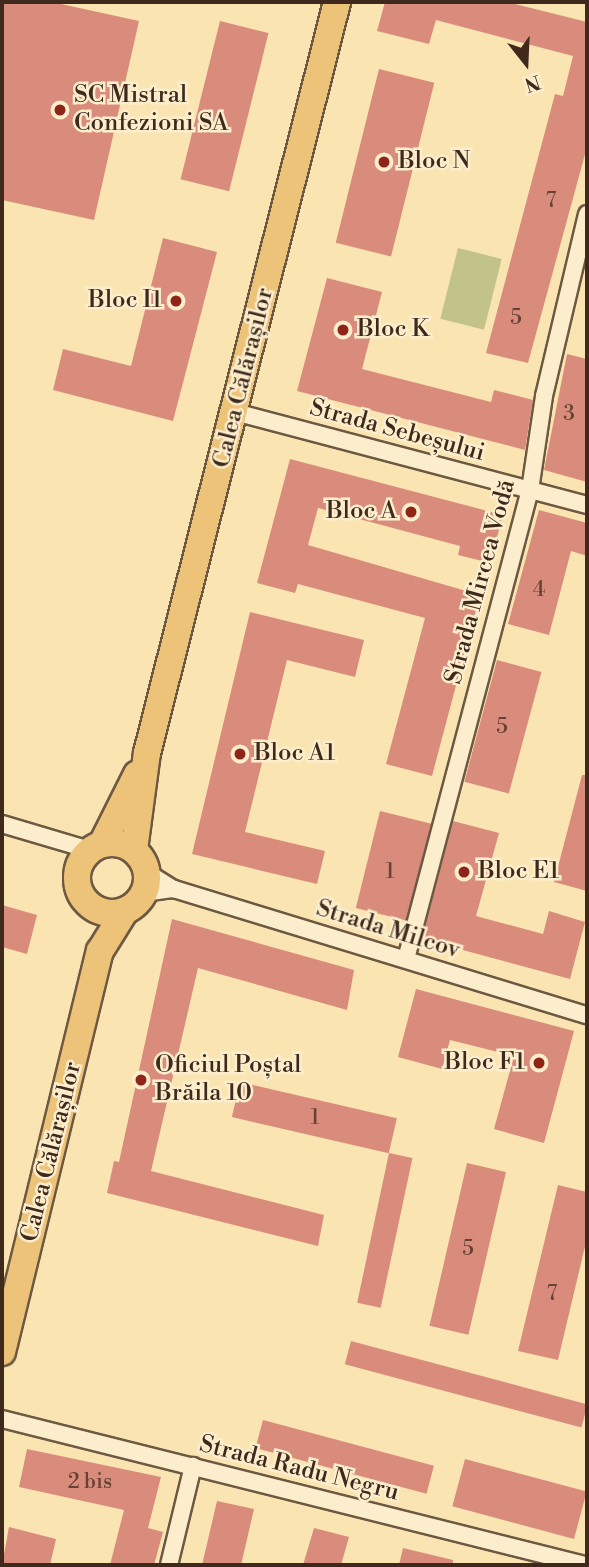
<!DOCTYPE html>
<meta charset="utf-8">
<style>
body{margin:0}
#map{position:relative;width:589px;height:1567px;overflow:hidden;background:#fae5b2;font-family:"Libre Bodoni",serif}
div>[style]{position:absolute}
.green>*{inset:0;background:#c2c389;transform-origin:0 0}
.building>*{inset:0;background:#d98c7c;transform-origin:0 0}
.roads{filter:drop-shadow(2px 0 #6d5842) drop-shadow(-2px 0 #6d5842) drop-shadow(0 2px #6d5842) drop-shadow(0 -2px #6d5842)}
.minor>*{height:16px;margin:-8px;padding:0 8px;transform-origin:8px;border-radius:8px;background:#fceecd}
.primary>*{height:26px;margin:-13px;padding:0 13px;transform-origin:13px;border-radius:13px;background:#edc279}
.primary>.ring{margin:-13px;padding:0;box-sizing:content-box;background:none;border:26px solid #edc279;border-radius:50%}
.dots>*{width:19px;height:19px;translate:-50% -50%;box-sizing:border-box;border:4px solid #fceecd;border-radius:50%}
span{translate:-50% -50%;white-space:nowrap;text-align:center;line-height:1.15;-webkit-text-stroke:5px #fceecd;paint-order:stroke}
.number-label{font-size:21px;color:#654234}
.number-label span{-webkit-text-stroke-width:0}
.poi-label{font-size:24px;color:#3e291c}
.left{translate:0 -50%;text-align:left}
.right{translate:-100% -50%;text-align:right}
.street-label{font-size:24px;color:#3e291c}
.frame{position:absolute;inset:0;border:4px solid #3e291c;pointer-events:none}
.north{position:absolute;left:491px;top:28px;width:70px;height:70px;-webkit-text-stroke:5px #fceecd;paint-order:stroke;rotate:162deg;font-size:19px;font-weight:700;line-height:28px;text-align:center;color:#3e291c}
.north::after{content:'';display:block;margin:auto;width:24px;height:32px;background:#3e291c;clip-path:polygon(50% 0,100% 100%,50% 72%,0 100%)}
</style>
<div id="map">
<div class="green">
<div style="left:458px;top:248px;width:45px;height:73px;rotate:14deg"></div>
</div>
<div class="building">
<div style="clip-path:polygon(2px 2px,52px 2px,139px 21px,94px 220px,2px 200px)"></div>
<div style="clip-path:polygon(385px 2px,507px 2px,587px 22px,587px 147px,528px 363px,486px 353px,555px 94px,563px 96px,573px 56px,436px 20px,429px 44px,377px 31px)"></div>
<div style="left:220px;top:21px;width:50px;height:163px;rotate:14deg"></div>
<div style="left:379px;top:69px;width:57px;height:179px;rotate:14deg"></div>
<div style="clip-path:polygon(163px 238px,217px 252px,173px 421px,53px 390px,63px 349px,131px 366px)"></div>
<div style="clip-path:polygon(327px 278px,382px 292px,362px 369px,491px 402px,494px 390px,533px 400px,525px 450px,297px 391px)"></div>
<div style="clip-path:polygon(567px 354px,587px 359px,587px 482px,544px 470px)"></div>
<div style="clip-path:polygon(290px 459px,503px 515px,490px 563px,458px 555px,460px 546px,318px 508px,308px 545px,480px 595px,432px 776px,386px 764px,425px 618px,298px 584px,295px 593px,257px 583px)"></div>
<div style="clip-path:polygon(539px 510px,587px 523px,587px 556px,571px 551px,549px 635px,508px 624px)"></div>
<div style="clip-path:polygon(250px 612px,364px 640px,355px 677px,287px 660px,245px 832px,325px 851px,317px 884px,192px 854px)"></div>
<div style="left:497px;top:660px;width:46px;height:126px;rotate:15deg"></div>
<div style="clip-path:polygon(582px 775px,587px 775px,587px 891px,554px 882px)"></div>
<div style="left:380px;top:811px;width:53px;height:100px;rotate:14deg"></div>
<div style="clip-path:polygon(453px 821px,499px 833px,476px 916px,543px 934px,549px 911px,585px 922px,570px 979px,422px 939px)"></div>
<div style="clip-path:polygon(2px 905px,37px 915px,27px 954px,2px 947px)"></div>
<div style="clip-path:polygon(172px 919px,354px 970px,347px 1010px,198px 968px,151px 1171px,324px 1215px,318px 1246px,107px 1193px,114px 1161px,119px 1162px)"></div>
<div style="clip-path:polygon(416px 989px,574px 1031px,544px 1143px,494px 1129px,514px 1056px,450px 1040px,442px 1069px,398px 1057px)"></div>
<div style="left:240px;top:1082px;width:161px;height:36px;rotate:13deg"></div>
<div style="left:389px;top:1153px;width:24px;height:153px;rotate:12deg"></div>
<div style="left:467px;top:1163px;width:40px;height:167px;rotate:13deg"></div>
<div style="clip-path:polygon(558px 1185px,587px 1192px,587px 1238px,558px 1360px,518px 1351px)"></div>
<div style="left:351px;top:1341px;width:245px;height:24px;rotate:15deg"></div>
<div style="left:263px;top:1420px;width:177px;height:29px;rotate:15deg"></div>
<div style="clip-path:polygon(27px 1449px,161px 1477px,148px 1528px,163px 1532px,154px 1565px,110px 1565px,124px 1510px,19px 1487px)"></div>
<div style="left:465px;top:1459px;width:126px;height:49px;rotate:15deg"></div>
<div style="clip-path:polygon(217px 1501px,254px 1509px,241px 1565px,202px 1565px)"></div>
<div style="clip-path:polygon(9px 1527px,56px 1539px,50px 1565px,2px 1565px)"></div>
<div style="clip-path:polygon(314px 1528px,349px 1537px,341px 1565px,303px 1565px)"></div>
<div style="clip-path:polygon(403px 1548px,453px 1560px,453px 1565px,399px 1565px)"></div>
</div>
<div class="roads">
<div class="minor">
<div style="left:235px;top:412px;width:364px;rotate:14.8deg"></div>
<div style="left:2px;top:824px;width:92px;rotate:16.5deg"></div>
<div style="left:148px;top:873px;width:31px;rotate:32deg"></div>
<div style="left:174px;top:889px;width:432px;rotate:17deg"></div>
<div style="left:144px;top:893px;width:30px;rotate:-8deg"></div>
<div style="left:406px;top:959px;width:485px;rotate:-75.2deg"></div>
<div style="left:530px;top:490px;width:95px;rotate:-81.5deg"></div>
<div style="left:544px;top:396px;width:187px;rotate:-76.7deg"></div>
<div style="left:2px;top:1419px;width:601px;rotate:14.06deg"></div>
<div style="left:169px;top:1565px;width:102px;rotate:-76.4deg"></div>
</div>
<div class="primary">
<div class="ring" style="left:77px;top:843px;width:44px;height:44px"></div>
<div style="left:102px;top:844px;width:78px;rotate:-63.4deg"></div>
<div style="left:134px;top:850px;width:98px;rotate:-82.4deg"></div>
<div style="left:147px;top:753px;width:775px;rotate:-75.8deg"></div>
<div style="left:2px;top:1352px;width:413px;rotate:-76.3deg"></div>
<div style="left:100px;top:951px;width:47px;rotate:-58deg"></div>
</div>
</div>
<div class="dots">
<div style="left:60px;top:110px;background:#8f2418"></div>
<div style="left:384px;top:162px;background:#8f2418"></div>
<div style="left:176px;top:301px;background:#8f2418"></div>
<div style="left:343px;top:330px;background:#8f2418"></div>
<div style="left:411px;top:512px;background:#8f2418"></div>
<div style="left:240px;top:754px;background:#8f2418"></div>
<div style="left:464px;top:872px;background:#8f2418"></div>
<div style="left:539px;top:1063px;background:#8f2418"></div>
<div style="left:141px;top:1080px;background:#8f2418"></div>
</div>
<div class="number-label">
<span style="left:551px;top:201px">7</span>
<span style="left:516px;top:318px">5</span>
<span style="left:569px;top:414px">3</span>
<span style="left:539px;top:590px">4</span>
<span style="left:502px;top:727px">5</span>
<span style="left:390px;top:872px">1</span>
<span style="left:315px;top:1118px">1</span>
<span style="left:468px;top:1249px">5</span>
<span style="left:552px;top:1294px">7</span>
<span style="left:90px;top:1482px">2 bis</span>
</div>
<div class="poi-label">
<span class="left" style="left:74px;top:110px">SC Mistral<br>Confezioni SA</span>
<span class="left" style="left:398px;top:162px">Bloc N</span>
<span class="right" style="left:162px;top:301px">Bloc I1</span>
<span class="left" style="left:357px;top:330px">Bloc K</span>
<span class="right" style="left:397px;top:512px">Bloc A</span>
<span class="left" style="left:254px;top:754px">Bloc A1</span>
<span class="left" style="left:478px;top:872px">Bloc E1</span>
<span class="right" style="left:525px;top:1063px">Bloc F1</span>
<span class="left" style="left:155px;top:1080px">Oficiul Poștal<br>Brăila 10</span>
</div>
<div class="street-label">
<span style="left:244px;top:378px;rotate:-76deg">Calea Călărașilor</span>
<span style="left:397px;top:431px;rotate:15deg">Strada Sebeșului</span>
<span style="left:481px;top:582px;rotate:-75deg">Strada Mircea Vodă</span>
<span style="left:388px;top:930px;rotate:17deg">Strada Milcov</span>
<span style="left:52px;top:1152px;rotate:-76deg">Calea Călărașilor</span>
<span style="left:299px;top:1469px;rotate:14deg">Strada Radu Negru</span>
</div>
<div class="frame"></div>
<div class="north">N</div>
</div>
